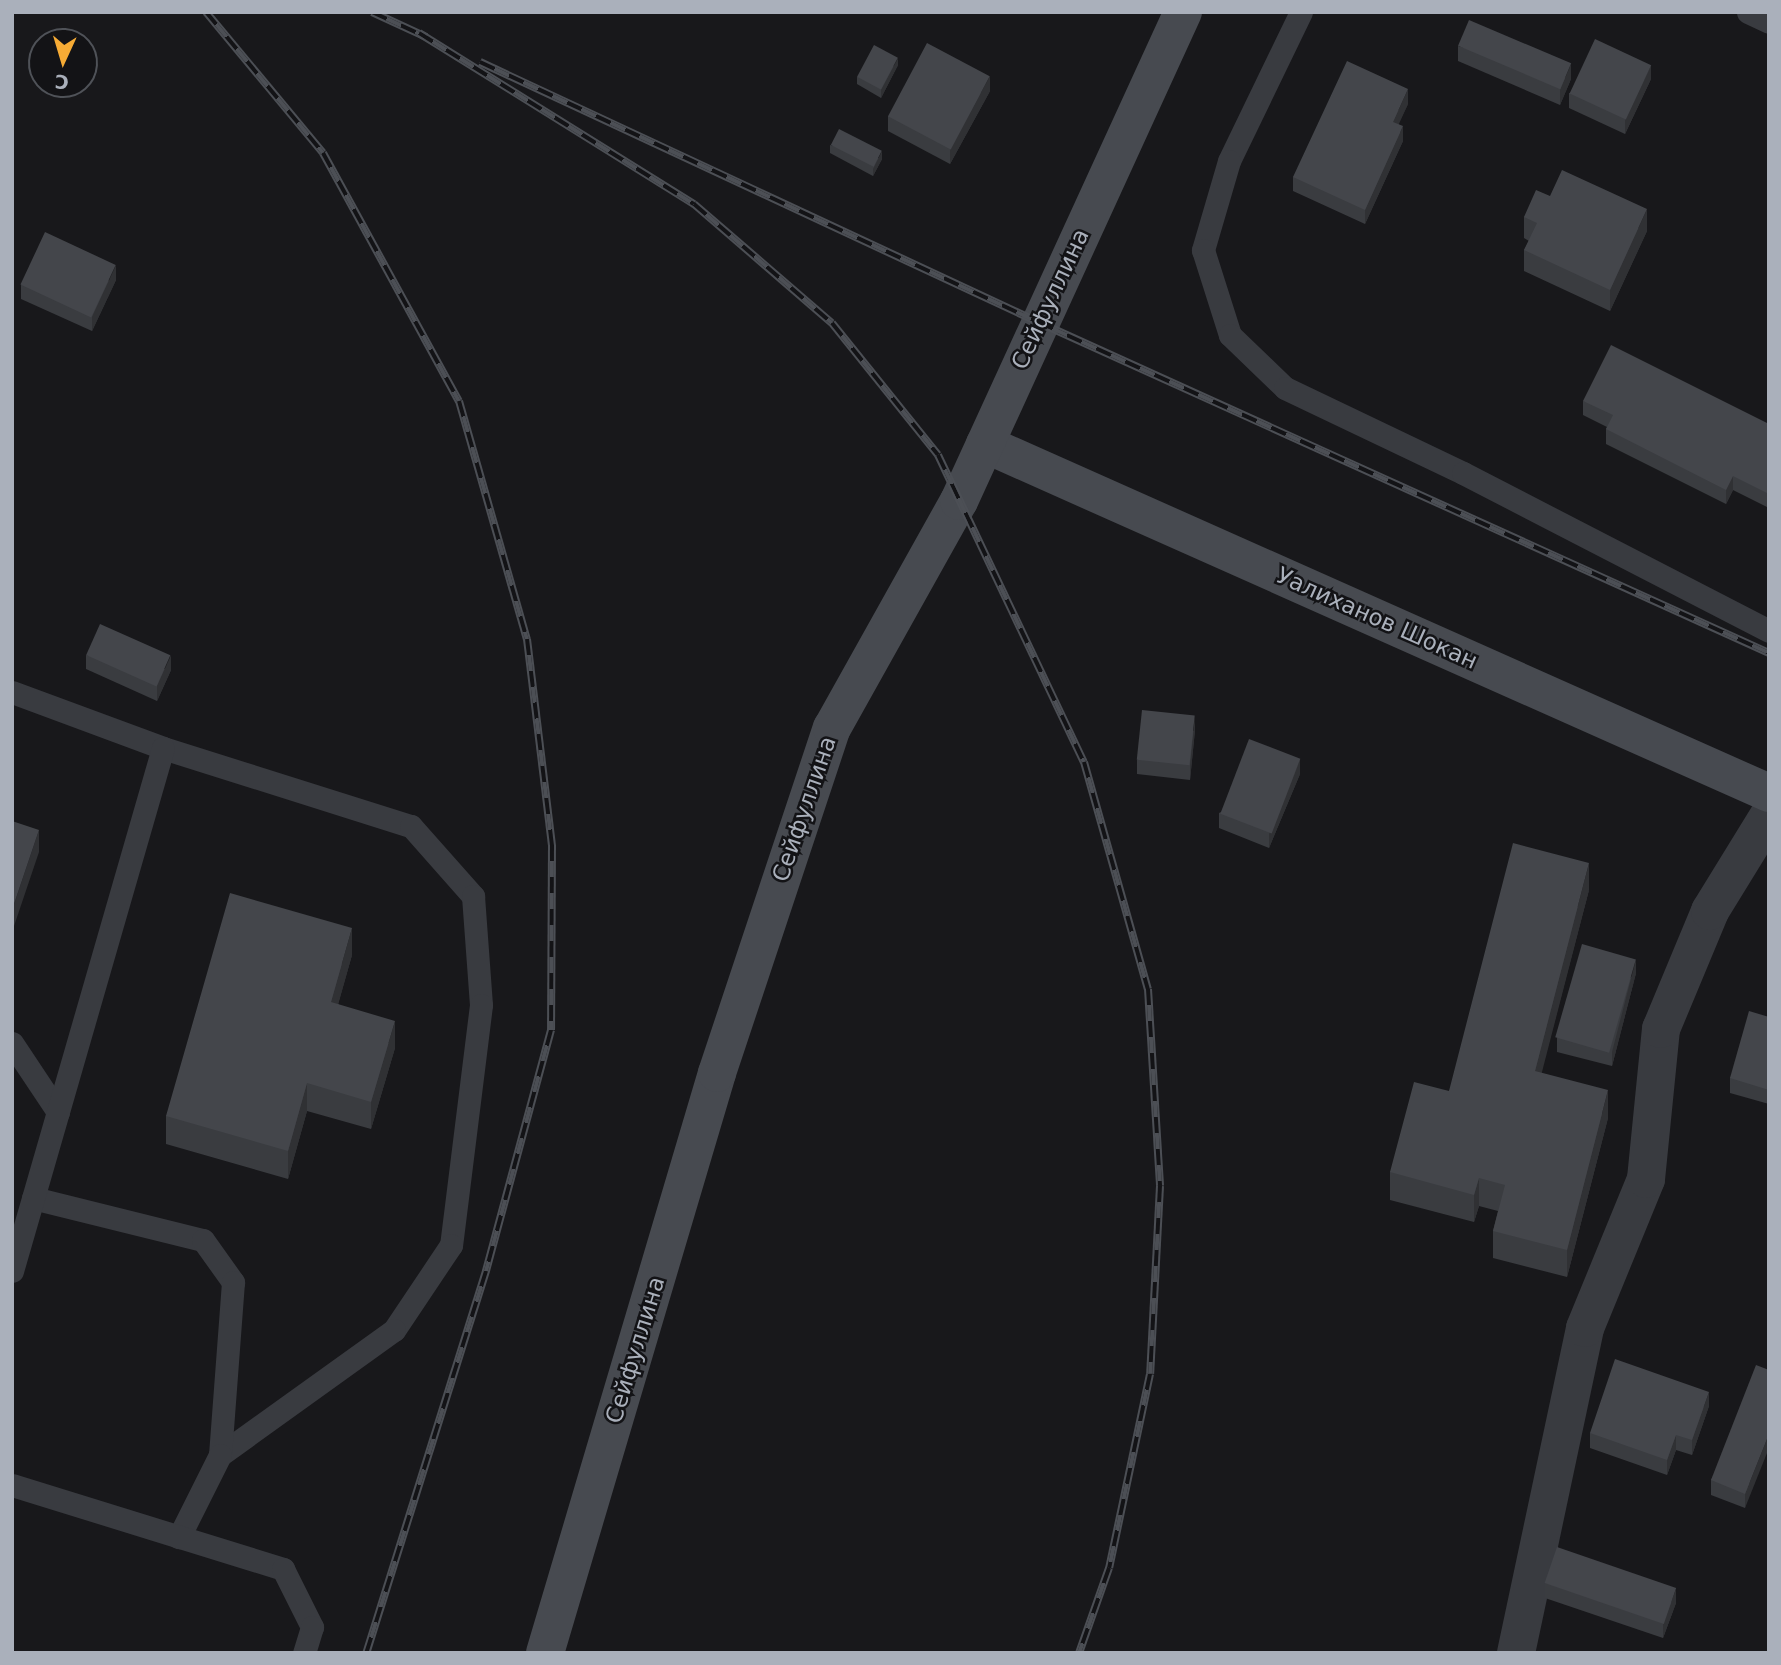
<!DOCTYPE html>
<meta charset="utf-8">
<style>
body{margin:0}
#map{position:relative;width:1781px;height:1665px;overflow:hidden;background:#18181b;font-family:"DejaVu Sans",sans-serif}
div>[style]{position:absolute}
.lane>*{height:23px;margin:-11.5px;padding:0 11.5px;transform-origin:11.5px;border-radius:11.5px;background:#393b40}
.street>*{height:38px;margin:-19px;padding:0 19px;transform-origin:19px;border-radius:19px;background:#393b40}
.secondary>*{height:38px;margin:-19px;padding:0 19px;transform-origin:19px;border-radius:19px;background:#474a50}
.rail>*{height:8px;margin-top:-4px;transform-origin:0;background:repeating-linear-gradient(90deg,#131316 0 16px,#4c4f55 0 32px);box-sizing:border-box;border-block:2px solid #4c4f55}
.wall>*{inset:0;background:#3a3c40}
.shaded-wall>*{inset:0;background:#303134}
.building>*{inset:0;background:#44464b;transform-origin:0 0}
span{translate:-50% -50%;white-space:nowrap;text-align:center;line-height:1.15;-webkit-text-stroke:5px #131316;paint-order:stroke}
.street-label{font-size:23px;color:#aab0bb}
.frame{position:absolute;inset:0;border:14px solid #aab0bb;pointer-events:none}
.north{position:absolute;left:28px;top:28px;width:70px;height:70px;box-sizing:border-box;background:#131316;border:2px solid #4f5258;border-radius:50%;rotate:184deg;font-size:19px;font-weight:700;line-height:28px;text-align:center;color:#aab0bb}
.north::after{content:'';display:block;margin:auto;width:24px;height:32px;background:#f6ab35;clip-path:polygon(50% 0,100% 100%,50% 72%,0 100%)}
</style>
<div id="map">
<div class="lane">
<div style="left:1301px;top:12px;width:165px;rotate:115.8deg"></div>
<div style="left:1229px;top:161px;width:93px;rotate:106.3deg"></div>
<div style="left:1203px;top:250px;width:89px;rotate:72.4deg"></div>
<div style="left:1230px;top:335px;width:76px;rotate:43.9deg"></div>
<div style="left:1285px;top:388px;width:197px;rotate:25.5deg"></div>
<div style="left:1463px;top:473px;width:344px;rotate:27.3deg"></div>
<div style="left:1748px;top:12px;width:23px;rotate:25deg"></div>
<div style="left:12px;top:692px;width:161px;rotate:20.3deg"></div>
<div style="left:163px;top:748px;width:260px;rotate:17.5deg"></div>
<div style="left:411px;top:826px;width:94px;rotate:48.5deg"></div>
<div style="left:473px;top:896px;width:109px;rotate:85.8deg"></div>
<div style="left:481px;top:1005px;width:242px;rotate:97.1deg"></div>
<div style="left:451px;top:1245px;width:102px;rotate:123.8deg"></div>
<div style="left:394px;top:1330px;width:214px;rotate:144.3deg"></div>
<div style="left:12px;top:1043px;width:83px;rotate:56.3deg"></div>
<div style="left:33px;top:1198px;width:175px;rotate:13.9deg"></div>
<div style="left:203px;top:1240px;width:52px;rotate:54.5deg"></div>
<div style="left:233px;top:1282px;width:173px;rotate:94.3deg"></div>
<div style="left:220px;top:1455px;width:92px;rotate:116.6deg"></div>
<div style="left:12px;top:1271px;width:544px;rotate:-73.9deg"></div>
<div style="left:12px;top:1485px;width:284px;rotate:17.2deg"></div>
<div style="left:283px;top:1569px;width:65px;rotate:63.4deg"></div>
<div style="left:312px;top:1627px;width:27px;rotate:107deg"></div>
</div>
<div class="street">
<div style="left:1516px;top:1653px;width:332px;rotate:-78deg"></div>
<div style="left:1585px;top:1328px;width:161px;rotate:-67.7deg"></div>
<div style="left:1646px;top:1179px;width:151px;rotate:-84.3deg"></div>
<div style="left:1661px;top:1029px;width:128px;rotate:-67.4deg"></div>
<div style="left:1710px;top:911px;width:113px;rotate:-58.4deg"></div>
</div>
<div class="secondary">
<div style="left:985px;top:444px;width:858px;rotate:24deg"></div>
<div style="left:545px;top:1653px;width:605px;rotate:-73.48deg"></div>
<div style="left:717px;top:1073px;width:364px;rotate:-71.6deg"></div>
<div style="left:832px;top:728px;width:260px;rotate:-60.8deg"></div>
<div style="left:959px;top:501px;width:538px;rotate:-65.39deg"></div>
</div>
<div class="rail">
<div style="left:206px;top:12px;width:183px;rotate:50.3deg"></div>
<div style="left:323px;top:153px;width:283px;rotate:61.3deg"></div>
<div style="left:459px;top:401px;width:248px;rotate:74.1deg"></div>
<div style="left:527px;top:639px;width:208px;rotate:83.1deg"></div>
<div style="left:552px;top:845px;width:185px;rotate:90.3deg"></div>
<div style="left:551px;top:1030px;width:250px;rotate:105.1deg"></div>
<div style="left:486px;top:1271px;width:400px;rotate:107.4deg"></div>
<div style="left:372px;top:12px;width:60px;rotate:24.8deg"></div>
<div style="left:419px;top:33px;width:324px;rotate:31.9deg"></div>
<div style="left:694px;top:204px;width:182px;rotate:40.8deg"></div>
<div style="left:832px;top:323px;width:169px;rotate:51.2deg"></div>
<div style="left:938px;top:455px;width:340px;rotate:64.6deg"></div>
<div style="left:1084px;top:762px;width:236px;rotate:74.3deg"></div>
<div style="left:1148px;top:989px;width:197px;rotate:86.5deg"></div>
<div style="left:1160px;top:1186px;width:188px;rotate:93deg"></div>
<div style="left:1150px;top:1374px;width:198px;rotate:101.9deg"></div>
<div style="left:1109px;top:1568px;width:90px;rotate:109.4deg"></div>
<div style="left:480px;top:62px;width:616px;rotate:24.98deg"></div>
<div style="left:1038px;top:322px;width:802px;rotate:24.36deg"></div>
</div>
<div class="wall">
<div style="clip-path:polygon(1458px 46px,1571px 79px,1560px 105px,1458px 61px)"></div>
<div style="clip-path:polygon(898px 65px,881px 98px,857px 84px,857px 77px)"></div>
<div style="clip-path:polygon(1651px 79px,1625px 134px,1569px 108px,1569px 93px)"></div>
<div style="clip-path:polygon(990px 91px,950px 164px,888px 131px,888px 116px)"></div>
<div style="clip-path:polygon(1408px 104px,1398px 124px,1403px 141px,1365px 224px,1293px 191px,1293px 177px)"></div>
<div style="clip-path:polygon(830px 145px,882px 159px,873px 176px,830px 153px)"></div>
<div style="clip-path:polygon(1550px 196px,1647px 231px,1610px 311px,1524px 271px,1524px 250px,1529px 241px,1524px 238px,1524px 217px)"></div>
<div style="clip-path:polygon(116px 280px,92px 331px,21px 299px,21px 285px)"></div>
<div style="clip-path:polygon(1583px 401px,1769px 424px,1769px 508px,1733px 490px,1726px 504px,1606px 444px,1606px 429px,1607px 427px,1583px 415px)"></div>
<div style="clip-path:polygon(86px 655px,171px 670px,157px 701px,86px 669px)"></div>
<div style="clip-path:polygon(1195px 730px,1190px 780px,1137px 774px,1137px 760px)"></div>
<div style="clip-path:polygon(1300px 774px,1269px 848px,1219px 828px,1219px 813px)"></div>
<div style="clip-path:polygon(1589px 890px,1541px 1073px,1608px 1118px,1567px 1277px,1493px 1258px,1493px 1231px,1498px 1211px,1479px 1206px,1474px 1222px,1390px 1200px,1390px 1172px,1449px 1091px)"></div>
<div style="clip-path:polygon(352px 955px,338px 1004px,395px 1048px,371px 1129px,307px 1111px,288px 1179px,166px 1144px,166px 1116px)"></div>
<div style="clip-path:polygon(1636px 973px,1612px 1066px,1557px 1052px,1557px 1038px)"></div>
<div style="clip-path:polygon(1769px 1017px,1769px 1104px,1730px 1093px,1730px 1078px)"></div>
<div style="clip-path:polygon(1769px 1370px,1745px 1508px,1711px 1495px,1711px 1480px)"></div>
<div style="clip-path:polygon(1709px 1406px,1692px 1455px,1676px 1450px,1667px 1475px,1590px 1448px,1590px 1433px)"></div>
<div style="clip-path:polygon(1545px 1583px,1676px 1603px,1663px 1638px,1545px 1598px)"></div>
</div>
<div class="shaded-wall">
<div style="clip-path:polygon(898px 58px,898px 65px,881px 98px,881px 90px)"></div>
<div style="clip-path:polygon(1571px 64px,1571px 79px,1560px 105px,1560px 90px)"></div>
<div style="clip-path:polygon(1651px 65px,1651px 79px,1625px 134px,1625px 120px)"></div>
<div style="clip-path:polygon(990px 76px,990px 91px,950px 164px,950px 149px)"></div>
<div style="clip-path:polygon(1408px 89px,1408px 104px,1393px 137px,1393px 122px)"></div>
<div style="clip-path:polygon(1403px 126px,1403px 141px,1365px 224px,1365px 210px)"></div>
<div style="clip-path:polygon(882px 151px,882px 159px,873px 176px,873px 169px)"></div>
<div style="clip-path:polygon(1647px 209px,1647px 231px,1610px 311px,1610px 290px)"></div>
<div style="clip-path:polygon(116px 265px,116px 280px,92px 331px,92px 317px)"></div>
<div style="clip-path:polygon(1733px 476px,1733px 490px,1726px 504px,1726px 490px)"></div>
<div style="clip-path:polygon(171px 655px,171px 670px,157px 701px,157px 686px)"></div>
<div style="clip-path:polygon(1195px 716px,1195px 730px,1190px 780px,1190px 765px)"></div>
<div style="clip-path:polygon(1300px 759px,1300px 774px,1269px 848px,1269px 834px)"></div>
<div style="clip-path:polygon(39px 830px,39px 852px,12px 932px,12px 910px)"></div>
<div style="clip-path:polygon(1589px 863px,1589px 890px,1535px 1099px,1535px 1071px)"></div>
<div style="clip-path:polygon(352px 928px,352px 955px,331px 1030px,331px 1002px)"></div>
<div style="clip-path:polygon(1636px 959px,1636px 973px,1612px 1066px,1612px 1052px)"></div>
<div style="clip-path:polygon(395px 1021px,395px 1048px,371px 1129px,371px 1102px)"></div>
<div style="clip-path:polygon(307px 1083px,307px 1111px,288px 1179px,288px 1151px)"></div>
<div style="clip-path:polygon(1608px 1090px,1608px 1118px,1567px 1277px,1567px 1250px)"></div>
<div style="clip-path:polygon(1479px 1178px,1479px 1206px,1474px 1222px,1474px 1195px)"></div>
<div style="clip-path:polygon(1709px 1392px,1709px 1406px,1692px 1455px,1692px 1440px)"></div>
<div style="clip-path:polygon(1769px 1434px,1769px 1448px,1745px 1508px,1745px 1494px)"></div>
<div style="clip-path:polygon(1676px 1435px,1676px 1450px,1667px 1475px,1667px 1460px)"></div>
<div style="clip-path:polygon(1676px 1589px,1676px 1603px,1663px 1638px,1663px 1624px)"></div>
</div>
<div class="building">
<div style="left:1469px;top:20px;width:111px;height:28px;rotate:23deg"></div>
<div style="left:1595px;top:39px;width:62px;height:60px;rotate:25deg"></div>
<div style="left:927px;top:43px;width:71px;height:83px;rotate:28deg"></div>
<div style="left:874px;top:45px;width:27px;height:36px;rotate:28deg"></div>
<div style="clip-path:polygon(1347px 61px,1408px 89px,1393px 122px,1403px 126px,1365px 210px,1293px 177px)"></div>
<div style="left:839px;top:129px;width:48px;height:18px;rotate:27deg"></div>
<div style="clip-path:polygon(1562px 170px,1647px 209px,1610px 290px,1524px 250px,1537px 223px,1524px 217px,1536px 190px,1550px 196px)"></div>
<div style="left:45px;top:232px;width:78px;height:58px;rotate:25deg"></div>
<div style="clip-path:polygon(1611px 345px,1769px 424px,1769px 494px,1733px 476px,1726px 490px,1606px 429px,1613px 415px,1583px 401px)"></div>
<div style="left:100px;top:624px;width:77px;height:34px;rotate:24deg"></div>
<div style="left:1142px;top:710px;width:53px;height:50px;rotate:6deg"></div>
<div style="left:1249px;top:739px;width:55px;height:80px;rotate:21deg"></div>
<div style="clip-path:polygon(12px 821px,39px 830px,12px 910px)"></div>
<div style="clip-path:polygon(1513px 843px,1589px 863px,1535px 1071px,1608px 1090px,1567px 1250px,1493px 1231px,1505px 1185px,1479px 1178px,1474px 1195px,1390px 1172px,1414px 1082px,1449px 1091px)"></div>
<div style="clip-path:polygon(230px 893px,352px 928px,331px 1002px,395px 1021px,371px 1102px,307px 1083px,288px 1151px,166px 1116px)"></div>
<div style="left:1582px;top:944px;width:56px;height:97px;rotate:16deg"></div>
<div style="clip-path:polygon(1749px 1011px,1769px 1017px,1769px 1090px,1730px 1078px)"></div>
<div style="clip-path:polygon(1615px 1359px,1709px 1392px,1692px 1440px,1676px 1435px,1667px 1460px,1590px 1433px)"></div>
<div style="clip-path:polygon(1756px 1365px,1769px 1370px,1769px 1434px,1745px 1494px,1711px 1480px)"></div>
<div style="left:1557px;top:1547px;width:126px;height:38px;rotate:19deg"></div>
</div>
<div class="street-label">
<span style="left:1050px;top:299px;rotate:-65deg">Сейфуллина</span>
<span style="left:1377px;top:618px;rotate:24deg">Уалиханов Шокан</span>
<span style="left:804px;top:809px;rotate:-71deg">Сейфуллина</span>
<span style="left:635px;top:1350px;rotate:-73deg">Сейфуллина</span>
</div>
<div class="frame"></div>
<div class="north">С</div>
</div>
